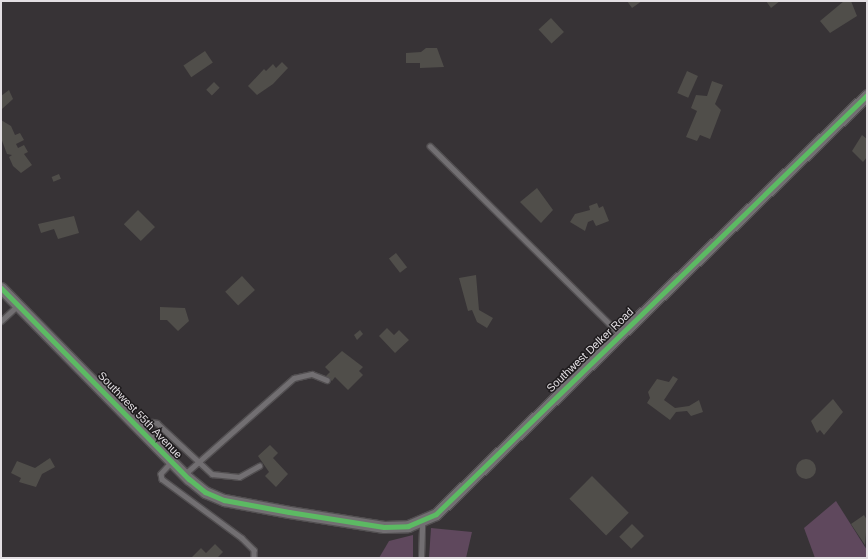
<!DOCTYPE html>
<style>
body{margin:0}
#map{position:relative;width:868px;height:559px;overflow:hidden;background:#373336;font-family:Arial,sans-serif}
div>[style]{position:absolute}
.green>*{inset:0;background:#5f485d}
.building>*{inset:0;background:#504e4a;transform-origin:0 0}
.round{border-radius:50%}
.roads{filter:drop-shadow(1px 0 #524f51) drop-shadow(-1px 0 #524f51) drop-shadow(0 1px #524f51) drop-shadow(0 -1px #524f51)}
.service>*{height:4.5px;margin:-2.25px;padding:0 2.25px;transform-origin:2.25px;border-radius:2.25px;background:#726f72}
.tertiary>*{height:11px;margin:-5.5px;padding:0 5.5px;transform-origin:5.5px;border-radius:5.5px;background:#726f72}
.cycleway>*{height:5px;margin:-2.5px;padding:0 2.5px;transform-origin:2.5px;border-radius:2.5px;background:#5cba63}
span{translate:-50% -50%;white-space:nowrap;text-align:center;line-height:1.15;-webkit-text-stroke:3px #1e1b1d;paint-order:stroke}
.street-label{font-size:11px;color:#e3dfe3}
.frame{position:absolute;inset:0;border:2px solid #e3dfe3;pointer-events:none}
</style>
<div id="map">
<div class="green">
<div style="clip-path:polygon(836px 501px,867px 550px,867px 558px,815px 558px,804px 528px)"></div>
<div style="clip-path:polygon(431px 528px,472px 532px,466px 558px,429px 558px)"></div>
<div style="clip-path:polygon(413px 535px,413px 558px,379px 558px,389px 541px)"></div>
</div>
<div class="building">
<div style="clip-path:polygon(627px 1px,642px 1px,632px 8px)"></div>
<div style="clip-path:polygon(766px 1px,780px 1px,771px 8px)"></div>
<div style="clip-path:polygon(844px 1px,851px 1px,857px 16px,830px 33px,820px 21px)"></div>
<div style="left:551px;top:18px;width:19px;height:17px;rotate:47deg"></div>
<div style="clip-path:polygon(426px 48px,437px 48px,444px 67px,420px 68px,420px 63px,406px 63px,406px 53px,421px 52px)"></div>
<div style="left:205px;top:51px;width:14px;height:26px;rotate:56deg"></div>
<div style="clip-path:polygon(282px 62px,288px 68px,273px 84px,257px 95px,248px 86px,264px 69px,266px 71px,273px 64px,276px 68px)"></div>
<div style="left:687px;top:71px;width:12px;height:24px;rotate:24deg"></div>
<div style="clip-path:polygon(712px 81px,723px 85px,715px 104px,721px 110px,710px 139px,700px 135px,697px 141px,686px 137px,697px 111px,691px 108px,696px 95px,707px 96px)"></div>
<div style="left:214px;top:82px;width:8px;height:11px;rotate:45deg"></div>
<div style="clip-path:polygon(9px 90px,13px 99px,2px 109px,1px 96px)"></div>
<div style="clip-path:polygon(1px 120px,11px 126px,15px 135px,20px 133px,24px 140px,16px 144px,18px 148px,24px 145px,28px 152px,24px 154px,32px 165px,21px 173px,13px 166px,9px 157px,12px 155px,7px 154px,1px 138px)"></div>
<div style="clip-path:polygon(862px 135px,867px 139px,867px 157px,863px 162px,852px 151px)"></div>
<div style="left:59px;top:174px;width:5px;height:8px;rotate:68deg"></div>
<div style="clip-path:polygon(537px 188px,553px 210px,541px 223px,520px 202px)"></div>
<div style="clip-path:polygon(597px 203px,599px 208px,603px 206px,609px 221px,596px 226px,593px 220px,588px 222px,585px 231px,570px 222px,575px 214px,590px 210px,589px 206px)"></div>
<div style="left:138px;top:210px;width:24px;height:20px;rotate:45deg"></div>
<div style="clip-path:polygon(74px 216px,79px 233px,58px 239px,54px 229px,41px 233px,38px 224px)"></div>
<div style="left:396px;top:253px;width:18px;height:9px;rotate:52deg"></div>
<div style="clip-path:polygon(476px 275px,479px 310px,493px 318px,487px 328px,477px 322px,472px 310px,468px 311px,459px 278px)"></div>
<div style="left:242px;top:276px;width:19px;height:23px;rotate:47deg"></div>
<div style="clip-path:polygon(160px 307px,185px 308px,189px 321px,178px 331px,167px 320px,160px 320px)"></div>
<div style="clip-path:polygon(387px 328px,394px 335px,399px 330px,409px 340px,395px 353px,379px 336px)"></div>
<div style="clip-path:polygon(360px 330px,363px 334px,357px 340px,354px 335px)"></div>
<div style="clip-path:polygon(342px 351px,363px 367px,359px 371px,363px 375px,348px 390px,335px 377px,332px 381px,326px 376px,330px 372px,325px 367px)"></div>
<div style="clip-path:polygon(673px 376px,678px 379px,664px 400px,675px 408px,689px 406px,699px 400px,703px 412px,691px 416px,687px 411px,676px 412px,670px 420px,647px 403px,650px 398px,648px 392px,657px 379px,669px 382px)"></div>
<div style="clip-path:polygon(833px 399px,843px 412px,824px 435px,820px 430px,817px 433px,811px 421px)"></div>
<div style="clip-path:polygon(270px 445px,278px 453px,273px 458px,288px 474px,276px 487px,265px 476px,269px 472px,258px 456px)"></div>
<div style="clip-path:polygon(50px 458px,55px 467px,42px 474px,36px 487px,19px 482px,21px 478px,11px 473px,17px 461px,35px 468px)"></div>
<div class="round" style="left:796px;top:459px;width:20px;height:20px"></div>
<div style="left:592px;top:476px;width:52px;height:32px;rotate:45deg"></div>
<div style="clip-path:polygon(864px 515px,867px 520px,865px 545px,851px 524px)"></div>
<div style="left:632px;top:524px;width:17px;height:18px;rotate:45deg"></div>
<div style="clip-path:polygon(215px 544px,223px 552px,217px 558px,191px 558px,201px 548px,206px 553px)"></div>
</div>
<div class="roads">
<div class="service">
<div style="left:430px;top:146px;width:267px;rotate:44.7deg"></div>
<div style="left:1px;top:321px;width:23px;rotate:-43deg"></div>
<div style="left:140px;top:430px;width:14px;rotate:-34deg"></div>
<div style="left:152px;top:422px;width:5px;rotate:11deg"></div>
<div style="left:157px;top:423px;width:75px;rotate:42.8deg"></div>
<div style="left:212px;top:474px;width:27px;rotate:6deg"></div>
<div style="left:239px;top:477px;width:23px;rotate:-29deg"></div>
<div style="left:172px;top:462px;width:16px;rotate:133deg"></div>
<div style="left:161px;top:474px;width:5px;rotate:79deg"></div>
<div style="left:162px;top:479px;width:99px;rotate:36.4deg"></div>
<div style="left:242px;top:538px;width:17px;rotate:45deg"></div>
<div style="left:254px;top:550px;width:8px;rotate:90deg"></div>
<div style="left:185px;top:474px;width:145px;rotate:-41.4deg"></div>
<div style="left:294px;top:378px;width:18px;rotate:-13deg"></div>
<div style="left:312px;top:374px;width:16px;rotate:22deg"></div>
<div style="left:421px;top:558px;width:36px;rotate:-88deg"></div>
</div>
<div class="tertiary">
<div style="left:1px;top:288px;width:268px;rotate:45.5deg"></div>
<div style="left:189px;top:479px;width:21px;rotate:39deg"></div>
<div style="left:205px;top:492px;width:21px;rotate:23deg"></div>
<div style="left:224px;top:500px;width:66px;rotate:10.5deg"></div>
<div style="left:289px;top:512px;width:96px;rotate:9deg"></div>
<div style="left:384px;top:527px;width:24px;rotate:-2deg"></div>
<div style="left:408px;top:526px;width:30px;rotate:-23deg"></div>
<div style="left:436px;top:514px;width:601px;rotate:-44.19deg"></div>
</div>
</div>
<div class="cycleway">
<div style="left:1px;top:288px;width:268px;rotate:45.5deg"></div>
<div style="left:189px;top:479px;width:21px;rotate:39deg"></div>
<div style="left:205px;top:492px;width:21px;rotate:23deg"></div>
<div style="left:224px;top:500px;width:66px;rotate:10.5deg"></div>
<div style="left:289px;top:512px;width:96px;rotate:9deg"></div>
<div style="left:384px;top:527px;width:24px;rotate:-2deg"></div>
<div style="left:408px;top:526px;width:30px;rotate:-23deg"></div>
<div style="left:436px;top:514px;width:601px;rotate:-44.19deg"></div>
</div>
<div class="street-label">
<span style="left:590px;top:350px;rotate:-44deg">Southwest Delker Road</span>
<span style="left:140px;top:415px;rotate:46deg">Southwest 55th Avenue</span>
</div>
<div class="frame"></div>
</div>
